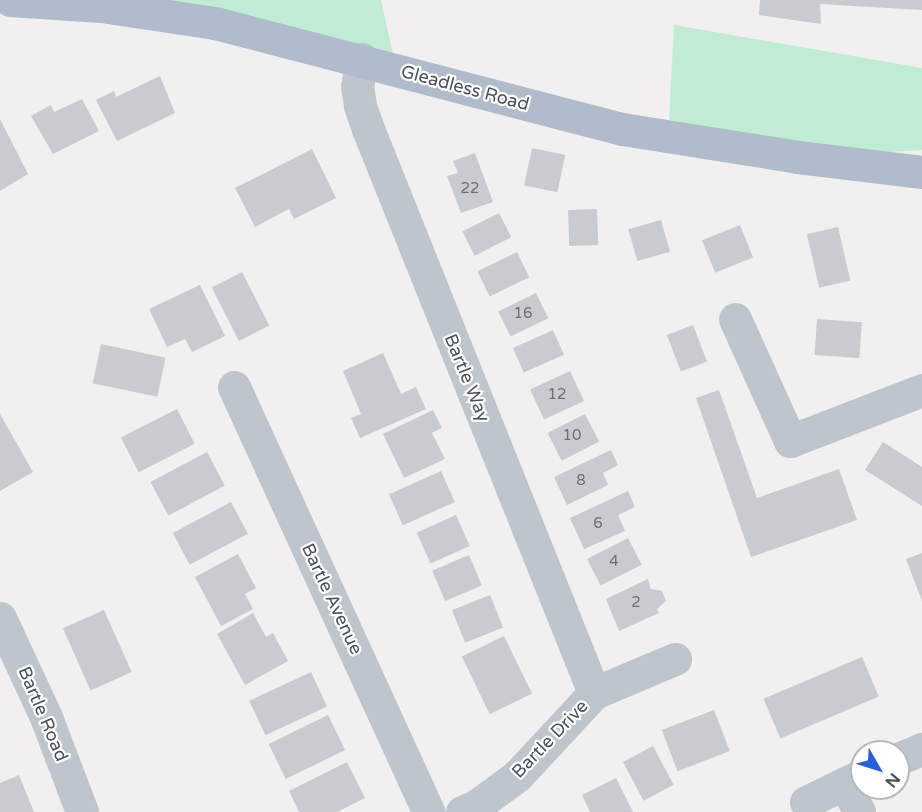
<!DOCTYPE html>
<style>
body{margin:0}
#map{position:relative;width:922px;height:812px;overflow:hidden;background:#f1efef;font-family:"Varela Round",sans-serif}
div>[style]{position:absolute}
.green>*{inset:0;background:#c0ecd5}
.building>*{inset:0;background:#c9cbd1;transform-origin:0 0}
.minor>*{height:33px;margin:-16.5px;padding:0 16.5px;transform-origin:16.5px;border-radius:16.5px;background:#bec5cd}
.major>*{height:33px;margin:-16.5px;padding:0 16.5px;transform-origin:16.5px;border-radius:16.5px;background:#b0bccc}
span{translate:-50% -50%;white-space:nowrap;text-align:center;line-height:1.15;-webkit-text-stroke:4.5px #fff;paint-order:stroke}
.number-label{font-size:15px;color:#686f78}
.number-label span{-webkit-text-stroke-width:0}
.street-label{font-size:18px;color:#48505b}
.north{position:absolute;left:850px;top:740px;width:60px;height:60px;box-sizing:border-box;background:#fff;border:2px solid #b6b9bd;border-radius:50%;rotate:129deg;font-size:16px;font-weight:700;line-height:24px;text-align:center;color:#48505b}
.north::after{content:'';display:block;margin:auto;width:21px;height:27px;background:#2461d6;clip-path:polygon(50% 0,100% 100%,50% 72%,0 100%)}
</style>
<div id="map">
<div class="green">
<div style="clip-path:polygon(150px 0,381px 0,393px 54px)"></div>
<div style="clip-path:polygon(674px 25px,922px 68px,922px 150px,861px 154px,669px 120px)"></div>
</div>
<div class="building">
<div style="clip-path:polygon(760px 0,922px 0,922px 10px,820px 4px,821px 24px,759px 15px)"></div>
<div style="clip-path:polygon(160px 76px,175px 113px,117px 141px,96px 100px,114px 91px,116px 97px)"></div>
<div style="clip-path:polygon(82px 99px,99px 131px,53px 154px,31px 116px,51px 105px,54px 112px)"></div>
<div style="clip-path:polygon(0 119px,28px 174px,0 191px)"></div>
<div style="left:532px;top:148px;width:34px;height:38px;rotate:12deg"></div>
<div style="clip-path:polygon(312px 149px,336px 198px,294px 219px,289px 209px,255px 227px,235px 188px)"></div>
<div style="clip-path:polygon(475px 153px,493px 202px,461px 213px,447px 176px,458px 173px,453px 161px)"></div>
<div style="left:597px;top:209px;width:36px;height:29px;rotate:88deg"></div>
<div style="left:499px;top:213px;width:27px;height:41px;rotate:63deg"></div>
<div style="left:661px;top:220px;width:33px;height:34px;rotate:74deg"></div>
<div style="left:740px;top:225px;width:35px;height:41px;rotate:68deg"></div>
<div style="left:838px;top:227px;width:55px;height:32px;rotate:77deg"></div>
<div style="left:517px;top:252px;width:28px;height:44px;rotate:64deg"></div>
<div style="left:242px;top:272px;width:60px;height:34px;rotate:63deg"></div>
<div style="clip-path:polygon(200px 285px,225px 336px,192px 352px,185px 339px,167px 347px,149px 309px)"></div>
<div style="left:536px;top:293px;width:28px;height:42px;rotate:64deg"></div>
<div style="left:817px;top:319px;width:45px;height:36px;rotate:4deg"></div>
<div style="left:693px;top:325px;width:39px;height:28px;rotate:69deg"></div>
<div style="left:553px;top:330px;width:27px;height:44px;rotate:66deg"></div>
<div style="left:101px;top:344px;width:66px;height:40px;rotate:12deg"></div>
<div style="clip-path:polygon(383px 353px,401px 394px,416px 387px,426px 409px,360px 438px,351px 418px,361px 414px,343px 371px)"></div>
<div style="left:570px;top:371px;width:33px;height:44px;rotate:65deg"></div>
<div style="clip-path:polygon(719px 390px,757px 498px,839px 469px,857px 520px,751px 557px,696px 398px)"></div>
<div style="left:177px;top:409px;width:39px;height:63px;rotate:63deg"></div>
<div style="clip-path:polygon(433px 410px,442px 428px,432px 433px,445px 459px,404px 478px,383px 434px)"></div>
<div style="clip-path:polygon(0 414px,33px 472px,0 491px)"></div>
<div style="left:585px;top:414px;width:31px;height:42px;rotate:63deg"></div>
<div style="clip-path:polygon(883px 442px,922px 467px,922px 506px,865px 470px)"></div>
<div style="clip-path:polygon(611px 450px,618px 465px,603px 473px,608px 485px,567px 505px,554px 477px)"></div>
<div style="left:207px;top:452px;width:38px;height:64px;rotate:62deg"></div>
<div style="left:441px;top:471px;width:34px;height:57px;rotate:66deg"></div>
<div style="clip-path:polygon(628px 491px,635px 507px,618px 515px,625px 531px,584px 549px,570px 518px)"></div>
<div style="left:231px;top:502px;width:36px;height:66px;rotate:62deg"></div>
<div style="left:456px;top:515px;width:34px;height:43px;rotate:66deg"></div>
<div style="left:628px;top:538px;width:30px;height:46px;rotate:63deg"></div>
<div style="clip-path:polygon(922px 553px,922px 601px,906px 559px)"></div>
<div style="clip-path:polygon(238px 554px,256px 588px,245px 594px,253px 609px,221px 626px,195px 577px)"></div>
<div style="left:469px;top:555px;width:33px;height:40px;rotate:67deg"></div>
<div style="clip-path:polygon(648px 579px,651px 589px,662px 591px,666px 601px,657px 609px,659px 613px,619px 631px,606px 599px)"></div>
<div style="left:490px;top:595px;width:35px;height:41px;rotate:68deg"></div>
<div style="left:104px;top:610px;width:68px;height:45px;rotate:66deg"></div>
<div style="clip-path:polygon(253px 613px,266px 637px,273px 633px,288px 661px,245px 685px,217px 634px)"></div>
<div style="left:504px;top:636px;width:64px;height:47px;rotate:64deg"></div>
<div style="left:862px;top:657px;width:43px;height:107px;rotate:67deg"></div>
<div style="left:311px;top:672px;width:38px;height:68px;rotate:65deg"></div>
<div style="left:714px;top:710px;width:44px;height:56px;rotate:69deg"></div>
<div style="left:328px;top:715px;width:39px;height:66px;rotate:64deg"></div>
<div style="left:653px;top:746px;width:44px;height:34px;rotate:62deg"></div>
<div style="clip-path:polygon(347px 762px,365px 798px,337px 812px,299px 812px,289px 791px)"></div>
<div style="clip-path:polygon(19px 775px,34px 812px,0 812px,0 783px)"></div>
<div style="clip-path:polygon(616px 778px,633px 812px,590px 812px,582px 795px)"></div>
</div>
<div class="minor">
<div style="left:362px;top:59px;width:27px;rotate:100deg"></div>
<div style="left:357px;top:86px;width:20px;rotate:81deg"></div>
<div style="left:360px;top:106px;width:24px;rotate:71deg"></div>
<div style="left:368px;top:129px;width:608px;rotate:68.16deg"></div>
<div style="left:735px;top:319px;width:134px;rotate:65.7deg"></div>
<div style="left:790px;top:441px;width:142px;rotate:-21.1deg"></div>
<div style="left:234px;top:387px;width:468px;rotate:65.4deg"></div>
<div style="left:0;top:618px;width:109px;rotate:65.1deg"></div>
<div style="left:46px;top:717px;width:102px;rotate:69.2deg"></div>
<div style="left:898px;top:759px;width:26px;rotate:-23deg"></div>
<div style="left:845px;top:783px;width:32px;rotate:64deg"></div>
<div style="left:806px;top:802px;width:62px;rotate:-25.7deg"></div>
<div style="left:462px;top:812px;width:15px;rotate:-23deg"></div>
<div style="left:476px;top:806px;width:51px;rotate:-36.2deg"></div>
<div style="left:517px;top:776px;width:113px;rotate:-47.1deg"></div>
<div style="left:594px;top:693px;width:88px;rotate:-22.8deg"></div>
</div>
<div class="major">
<div style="left:10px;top:0;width:91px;rotate:3.8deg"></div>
<div style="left:101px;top:6px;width:115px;rotate:8.5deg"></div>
<div style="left:215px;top:23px;width:421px;rotate:14.6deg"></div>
<div style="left:622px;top:129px;width:178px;rotate:9deg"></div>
<div style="left:798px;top:157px;width:125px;rotate:6.9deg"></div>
</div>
<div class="number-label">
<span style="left:470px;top:189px">22</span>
<span style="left:523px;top:314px">16</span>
<span style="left:557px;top:395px">12</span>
<span style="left:572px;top:436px">10</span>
<span style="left:581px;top:481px">8</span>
<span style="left:598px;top:524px">6</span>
<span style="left:614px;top:562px">4</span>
<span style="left:636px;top:603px">2</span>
</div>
<div class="street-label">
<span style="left:465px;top:88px;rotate:15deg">Gleadless Road</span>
<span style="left:467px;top:378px;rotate:68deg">Bartle Way</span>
<span style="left:332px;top:599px;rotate:65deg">Bartle Avenue</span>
<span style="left:43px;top:714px;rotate:67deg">Bartle Road</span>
<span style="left:550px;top:739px;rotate:-46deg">Bartle Drive</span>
</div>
<div class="north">N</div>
</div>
